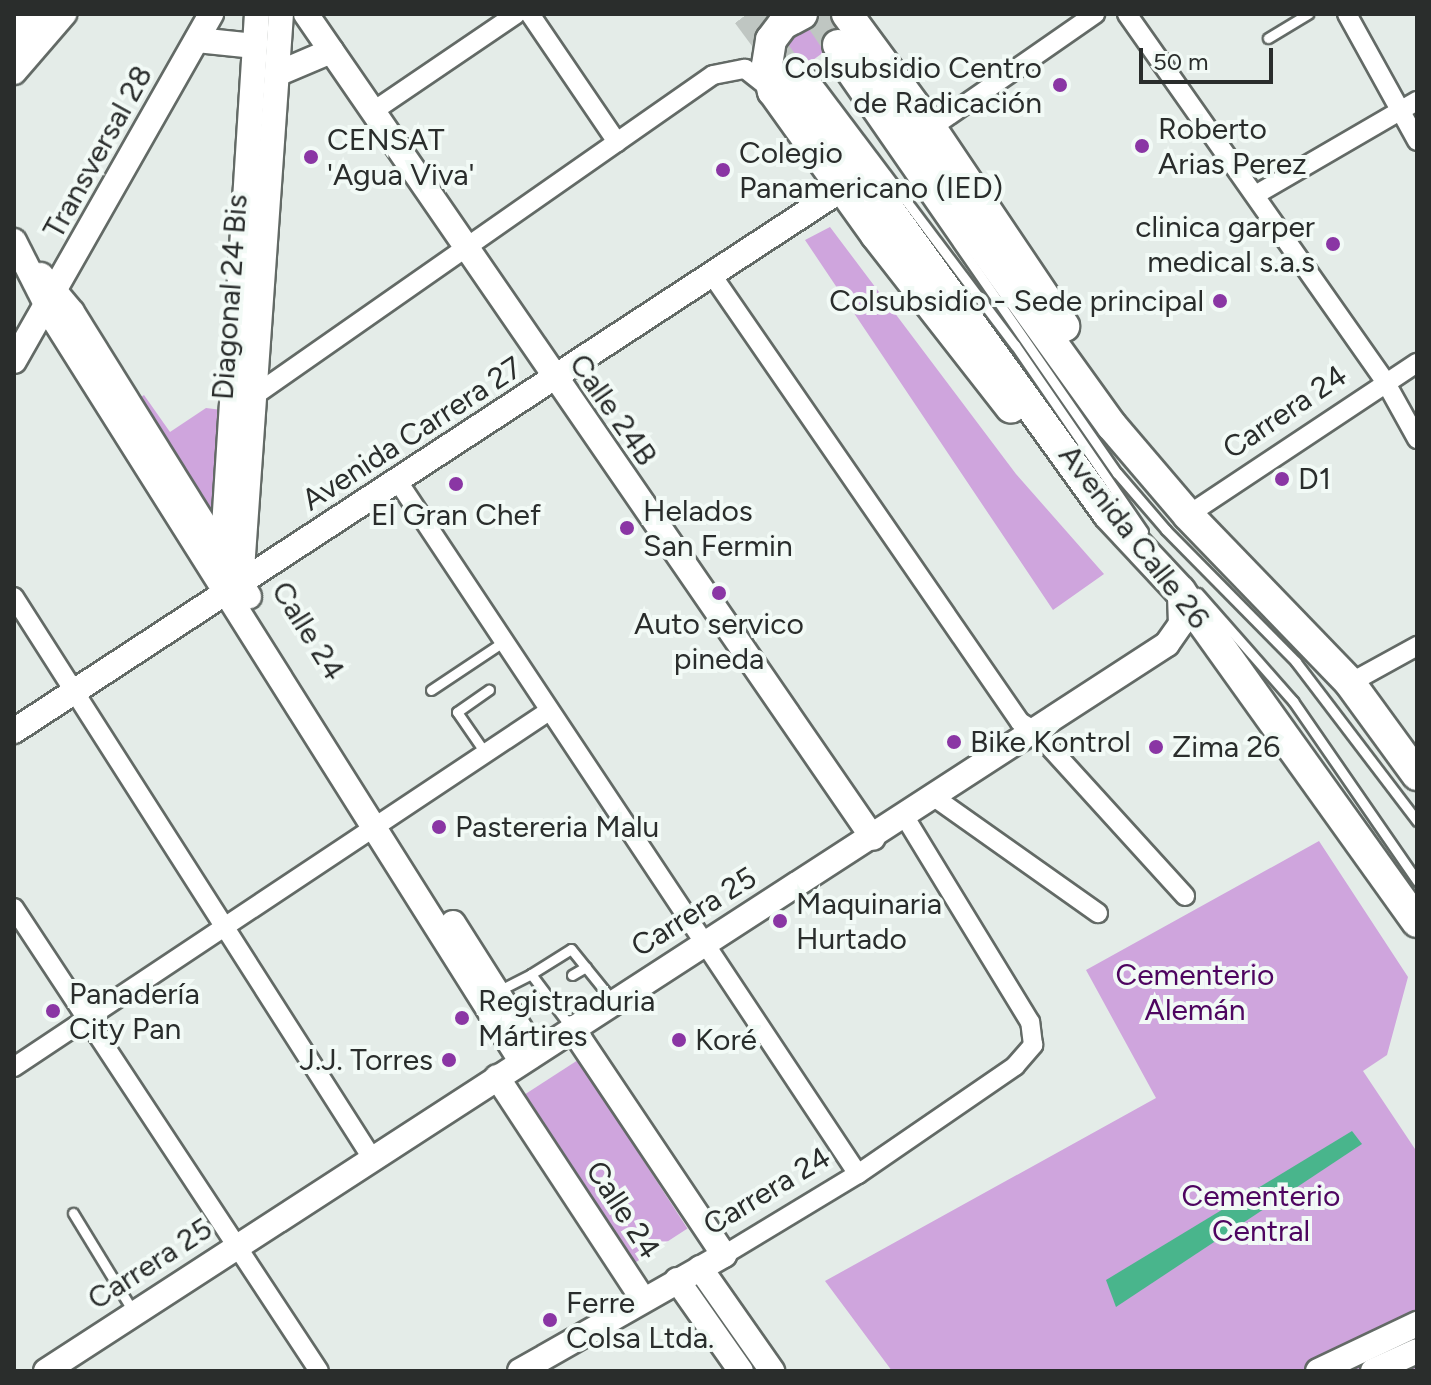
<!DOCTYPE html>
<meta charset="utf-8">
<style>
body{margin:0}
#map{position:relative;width:1431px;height:1385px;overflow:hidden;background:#e4ece8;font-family:Figtree,sans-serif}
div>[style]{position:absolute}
.green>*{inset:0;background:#cfa5dd;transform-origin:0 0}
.water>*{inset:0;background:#49b58c}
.primary-tunnel>*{height:30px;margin-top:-15px;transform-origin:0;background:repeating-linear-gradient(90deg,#bfc6c2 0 30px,transparent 0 45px)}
.roads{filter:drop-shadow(2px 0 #636a66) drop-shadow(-2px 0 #636a66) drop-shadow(0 2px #636a66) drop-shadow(0 -2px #636a66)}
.service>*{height:9px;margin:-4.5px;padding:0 4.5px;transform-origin:4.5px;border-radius:4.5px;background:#fff}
.minor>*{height:18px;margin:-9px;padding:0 9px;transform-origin:9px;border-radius:9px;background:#fff}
.tertiary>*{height:24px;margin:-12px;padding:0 12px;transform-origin:12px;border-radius:12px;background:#fff}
.primary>*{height:30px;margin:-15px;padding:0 15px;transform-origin:15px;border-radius:15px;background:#fff}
.trunk>*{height:32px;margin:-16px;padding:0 16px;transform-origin:16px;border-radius:16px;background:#fff}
.dots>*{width:22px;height:22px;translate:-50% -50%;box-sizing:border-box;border:4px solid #f2faf6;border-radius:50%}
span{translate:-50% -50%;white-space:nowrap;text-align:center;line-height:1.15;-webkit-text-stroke:8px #f2faf6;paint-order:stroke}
.poi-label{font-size:30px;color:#2a2d2c}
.right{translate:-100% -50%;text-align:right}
.left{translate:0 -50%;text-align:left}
.street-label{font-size:30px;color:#2a2d2c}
.park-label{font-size:30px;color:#4e0560}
.frame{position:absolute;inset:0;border:16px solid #2a2d2c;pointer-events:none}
.scale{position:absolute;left:1139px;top:48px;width:134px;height:36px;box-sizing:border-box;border:4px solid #2a2d2c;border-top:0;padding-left:10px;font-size:24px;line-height:28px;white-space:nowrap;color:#2a2d2c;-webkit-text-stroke:6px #f2faf6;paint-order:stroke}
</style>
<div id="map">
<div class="green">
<div style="clip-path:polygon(811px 15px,830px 17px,853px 31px,777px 86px,773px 58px)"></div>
<div style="clip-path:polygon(830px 227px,1016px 474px,1104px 574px,1053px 610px,805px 240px)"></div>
<div style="clip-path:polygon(144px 395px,170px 432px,206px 408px,222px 410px,213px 516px,135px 401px)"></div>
<div style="clip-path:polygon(1319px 841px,1408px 977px,1387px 1055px,1363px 1071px,1417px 1152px,1417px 1371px,892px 1371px,825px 1281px,1156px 1098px,1086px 970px)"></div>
<div style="left:578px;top:1060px;width:201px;height:64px;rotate:57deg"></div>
</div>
<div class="water">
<div style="clip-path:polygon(1352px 1131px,1362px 1144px,1116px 1307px,1106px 1280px)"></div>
</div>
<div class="primary-tunnel">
<div style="left:747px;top:14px;width:62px;rotate:53.5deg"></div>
<div style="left:817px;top:14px;width:37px;rotate:56deg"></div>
</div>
<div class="roads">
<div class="service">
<div style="left:1268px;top:38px;width:47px;rotate:-31deg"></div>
<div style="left:806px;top:68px;width:347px;rotate:53deg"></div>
<div style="left:1015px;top:345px;width:226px;rotate:55.5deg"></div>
<div style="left:837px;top:69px;width:492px;rotate:55.3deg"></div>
<div style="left:1117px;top:473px;width:75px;rotate:49.3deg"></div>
<div style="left:1166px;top:530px;width:185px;rotate:45.4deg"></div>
<div style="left:1296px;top:662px;width:200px;rotate:52.7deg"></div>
<div style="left:1198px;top:593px;width:144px;rotate:48.7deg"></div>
<div style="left:1293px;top:701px;width:219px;rotate:55.4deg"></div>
<div style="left:431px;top:690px;width:87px;rotate:-33.7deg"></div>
<div style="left:486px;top:754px;width:51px;rotate:-124.6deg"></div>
<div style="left:457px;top:712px;width:39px;rotate:-35deg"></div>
<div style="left:572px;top:975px;width:16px;rotate:-30deg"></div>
<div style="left:498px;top:991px;width:37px;rotate:-27deg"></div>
<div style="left:570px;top:1026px;width:65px;rotate:-126.9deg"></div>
<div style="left:531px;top:974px;width:47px;rotate:-32deg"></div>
<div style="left:571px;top:949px;width:67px;rotate:51.1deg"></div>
<div style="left:73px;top:1213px;width:117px;rotate:58.6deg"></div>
</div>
<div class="minor">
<div style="left:530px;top:14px;width:155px;rotate:55.8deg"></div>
<div style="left:1127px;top:14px;width:451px;rotate:54.9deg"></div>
<div style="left:1386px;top:383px;width:64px;rotate:61deg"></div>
<div style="left:1347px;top:14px;width:145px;rotate:61.1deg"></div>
<div style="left:372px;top:112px;width:174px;rotate:-34.2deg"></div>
<div style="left:931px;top:128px;width:200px;rotate:-34.8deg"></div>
<div style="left:1257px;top:194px;width:185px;rotate:-30.2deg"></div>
<div style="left:712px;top:275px;width:543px;rotate:55.43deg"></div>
<div style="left:1020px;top:722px;width:17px;rotate:31deg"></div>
<div style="left:1035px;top:731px;width:223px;rotate:47.7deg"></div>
<div style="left:248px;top:400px;width:567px;rotate:-34.95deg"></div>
<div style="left:713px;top:75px;width:33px;rotate:-11deg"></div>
<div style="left:745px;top:69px;width:33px;rotate:38deg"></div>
<div style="left:397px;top:480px;width:833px;rotate:56.41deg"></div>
<div style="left:1188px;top:515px;width:275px;rotate:-33.6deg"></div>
<div style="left:14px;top:597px;width:665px;rotate:57.46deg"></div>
<div style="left:1350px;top:683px;width:77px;rotate:-28.9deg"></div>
<div style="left:934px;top:797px;width:201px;rotate:35.3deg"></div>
<div style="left:14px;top:908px;width:554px;rotate:56.63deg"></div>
<div style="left:14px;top:1067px;width:643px;rotate:-33.64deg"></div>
<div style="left:724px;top:1255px;width:157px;rotate:-31.2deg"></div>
<div style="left:858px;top:1174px;width:191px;rotate:-34.5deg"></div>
<div style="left:1015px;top:1066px;width:28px;rotate:-49deg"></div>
<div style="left:1033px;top:1045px;width:23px;rotate:-97deg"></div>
<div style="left:1030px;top:1022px;width:240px;rotate:-121.4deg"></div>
</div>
<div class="tertiary">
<div style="left:306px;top:14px;width:1000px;rotate:55.47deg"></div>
<div style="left:197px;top:40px;width:58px;rotate:5.9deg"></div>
<div style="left:14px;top:72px;width:77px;rotate:-49.2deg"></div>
<div style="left:277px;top:74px;width:59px;rotate:-23.1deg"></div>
<div style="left:14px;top:241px;width:86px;rotate:63.1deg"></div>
<div style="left:53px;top:318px;width:878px;rotate:57.79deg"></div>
<div style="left:41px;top:275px;width:48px;rotate:50deg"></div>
<div style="left:72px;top:312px;width:335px;rotate:58.1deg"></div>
<div style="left:14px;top:361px;width:399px;rotate:-60.4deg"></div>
<div style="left:222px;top:558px;width:545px;rotate:-86.32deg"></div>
<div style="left:241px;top:584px;width:571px;rotate:-85.99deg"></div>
<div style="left:14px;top:731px;width:990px;rotate:-33.21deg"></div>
<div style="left:453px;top:923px;width:153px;rotate:57.6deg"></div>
<div style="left:497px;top:1077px;width:264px;rotate:56.7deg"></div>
<div style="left:700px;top:1268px;width:126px;rotate:55deg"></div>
<div style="left:677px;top:1280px;width:111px;rotate:54.9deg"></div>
<div style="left:46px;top:1371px;width:1336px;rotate:-32.96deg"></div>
<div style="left:1167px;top:644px;width:24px;rotate:-55deg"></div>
<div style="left:1181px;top:624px;width:33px;rotate:-92deg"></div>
<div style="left:520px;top:1371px;width:235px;rotate:-29.6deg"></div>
<div style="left:724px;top:1255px;width:273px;rotate:-123.8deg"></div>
<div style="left:1318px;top:1371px;width:110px;rotate:-25.4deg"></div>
<div style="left:1373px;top:1371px;width:48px;rotate:-24.4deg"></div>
</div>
<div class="primary">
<div style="left:802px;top:14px;width:21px;rotate:152deg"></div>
<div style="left:783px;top:24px;width:20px;rotate:127deg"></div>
<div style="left:771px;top:40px;width:26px;rotate:99deg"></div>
<div style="left:767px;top:66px;width:26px;rotate:77deg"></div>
<div style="left:773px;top:91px;width:177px;rotate:54.4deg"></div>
<div style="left:876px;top:235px;width:219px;rotate:52deg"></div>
<div style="left:847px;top:14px;width:142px;rotate:53.6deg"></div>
<div style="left:931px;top:128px;width:239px;rotate:56.1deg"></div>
<div style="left:838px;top:45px;width:469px;rotate:54.3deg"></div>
<div style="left:1112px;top:426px;width:117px;rotate:49.5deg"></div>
<div style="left:1188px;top:515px;width:233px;rotate:46deg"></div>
<div style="left:1350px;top:683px;width:114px;rotate:53.9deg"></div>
<div style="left:792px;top:76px;width:541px;rotate:54.17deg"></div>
<div style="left:1109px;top:515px;width:104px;rotate:46.9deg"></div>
<div style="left:1180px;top:591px;width:407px;rotate:54.4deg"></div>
</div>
<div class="trunk">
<div style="left:14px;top:36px;width:29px;rotate:-49deg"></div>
</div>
</div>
<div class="dots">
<div style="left:1060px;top:85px;background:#8a36a4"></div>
<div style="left:1142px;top:146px;background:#8a36a4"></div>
<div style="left:311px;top:157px;background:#8a36a4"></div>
<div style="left:723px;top:170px;background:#8a36a4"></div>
<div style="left:1333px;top:244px;background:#8a36a4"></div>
<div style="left:1220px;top:301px;background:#8a36a4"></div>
<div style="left:1282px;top:479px;background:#8a36a4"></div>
<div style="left:456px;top:484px;background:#8a36a4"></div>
<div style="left:627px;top:528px;background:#8a36a4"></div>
<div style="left:719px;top:593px;background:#8a36a4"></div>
<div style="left:954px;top:742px;background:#8a36a4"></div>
<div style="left:1156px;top:747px;background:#8a36a4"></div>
<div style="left:439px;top:827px;background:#8a36a4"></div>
<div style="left:780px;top:921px;background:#8a36a4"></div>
<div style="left:53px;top:1011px;background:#8a36a4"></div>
<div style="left:462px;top:1018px;background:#8a36a4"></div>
<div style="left:679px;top:1040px;background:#8a36a4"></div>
<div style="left:449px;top:1060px;background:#8a36a4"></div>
<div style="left:550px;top:1320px;background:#8a36a4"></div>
</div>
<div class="poi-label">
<span class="right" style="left:1042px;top:85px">Colsubsidio Centro<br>de Radicación</span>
<span class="left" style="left:1158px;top:146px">Roberto<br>Arias Perez</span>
<span class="left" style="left:327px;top:157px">CENSAT<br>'Agua Viva'</span>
<span class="left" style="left:739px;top:170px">Colegio<br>Panamericano (IED)</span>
<span class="right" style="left:1315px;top:244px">clinica garper<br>medical s.a.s</span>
<span class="right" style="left:1204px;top:301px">Colsubsidio - Sede principal</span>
<span class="left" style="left:1298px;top:479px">D1</span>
<span class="left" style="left:643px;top:528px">Helados<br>San Fermin</span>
<span style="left:456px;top:515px">El Gran Chef</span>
<span style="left:719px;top:641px">Auto servico<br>pineda</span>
<span class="left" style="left:970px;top:742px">Bike Kontrol</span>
<span class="left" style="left:1172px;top:747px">Zima 26</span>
<span class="left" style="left:455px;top:827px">Pastereria Malu</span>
<span class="left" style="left:796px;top:921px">Maquinaria<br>Hurtado</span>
<span class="left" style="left:69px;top:1011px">Panadería<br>City Pan</span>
<span class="left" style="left:478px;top:1018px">Registraduria<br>Mártires</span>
<span class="left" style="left:695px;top:1040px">Koré</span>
<span class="right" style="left:433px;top:1060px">J.J. Torres</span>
<span class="left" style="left:566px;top:1320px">Ferre<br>Colsa Ltda.</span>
</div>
<div class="street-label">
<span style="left:98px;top:152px;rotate:-61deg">Transversal 28</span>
<span style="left:230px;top:297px;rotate:-86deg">Diagonal 24 Bis</span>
<span style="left:613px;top:410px;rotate:55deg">Calle 24B</span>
<span style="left:1285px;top:412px;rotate:-34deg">Carrera 24</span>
<span style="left:412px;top:434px;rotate:-33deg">Avenida Carrera 27</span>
<span style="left:1134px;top:537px;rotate:52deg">Avenida Calle 26</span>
<span style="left:308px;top:631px;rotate:58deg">Calle 24</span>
<span style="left:694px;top:912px;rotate:-32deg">Carrera 25</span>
<span style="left:767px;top:1191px;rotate:-31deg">Carrera 24</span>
<span style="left:623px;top:1210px;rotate:57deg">Calle 24</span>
<span style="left:150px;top:1264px;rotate:-33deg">Carrera 25</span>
</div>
<div class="park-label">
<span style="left:1195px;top:992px">Cementerio<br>Alemán</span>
<span style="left:1261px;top:1213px">Cementerio<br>Central</span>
</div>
<div class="frame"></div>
<div class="scale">50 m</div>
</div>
